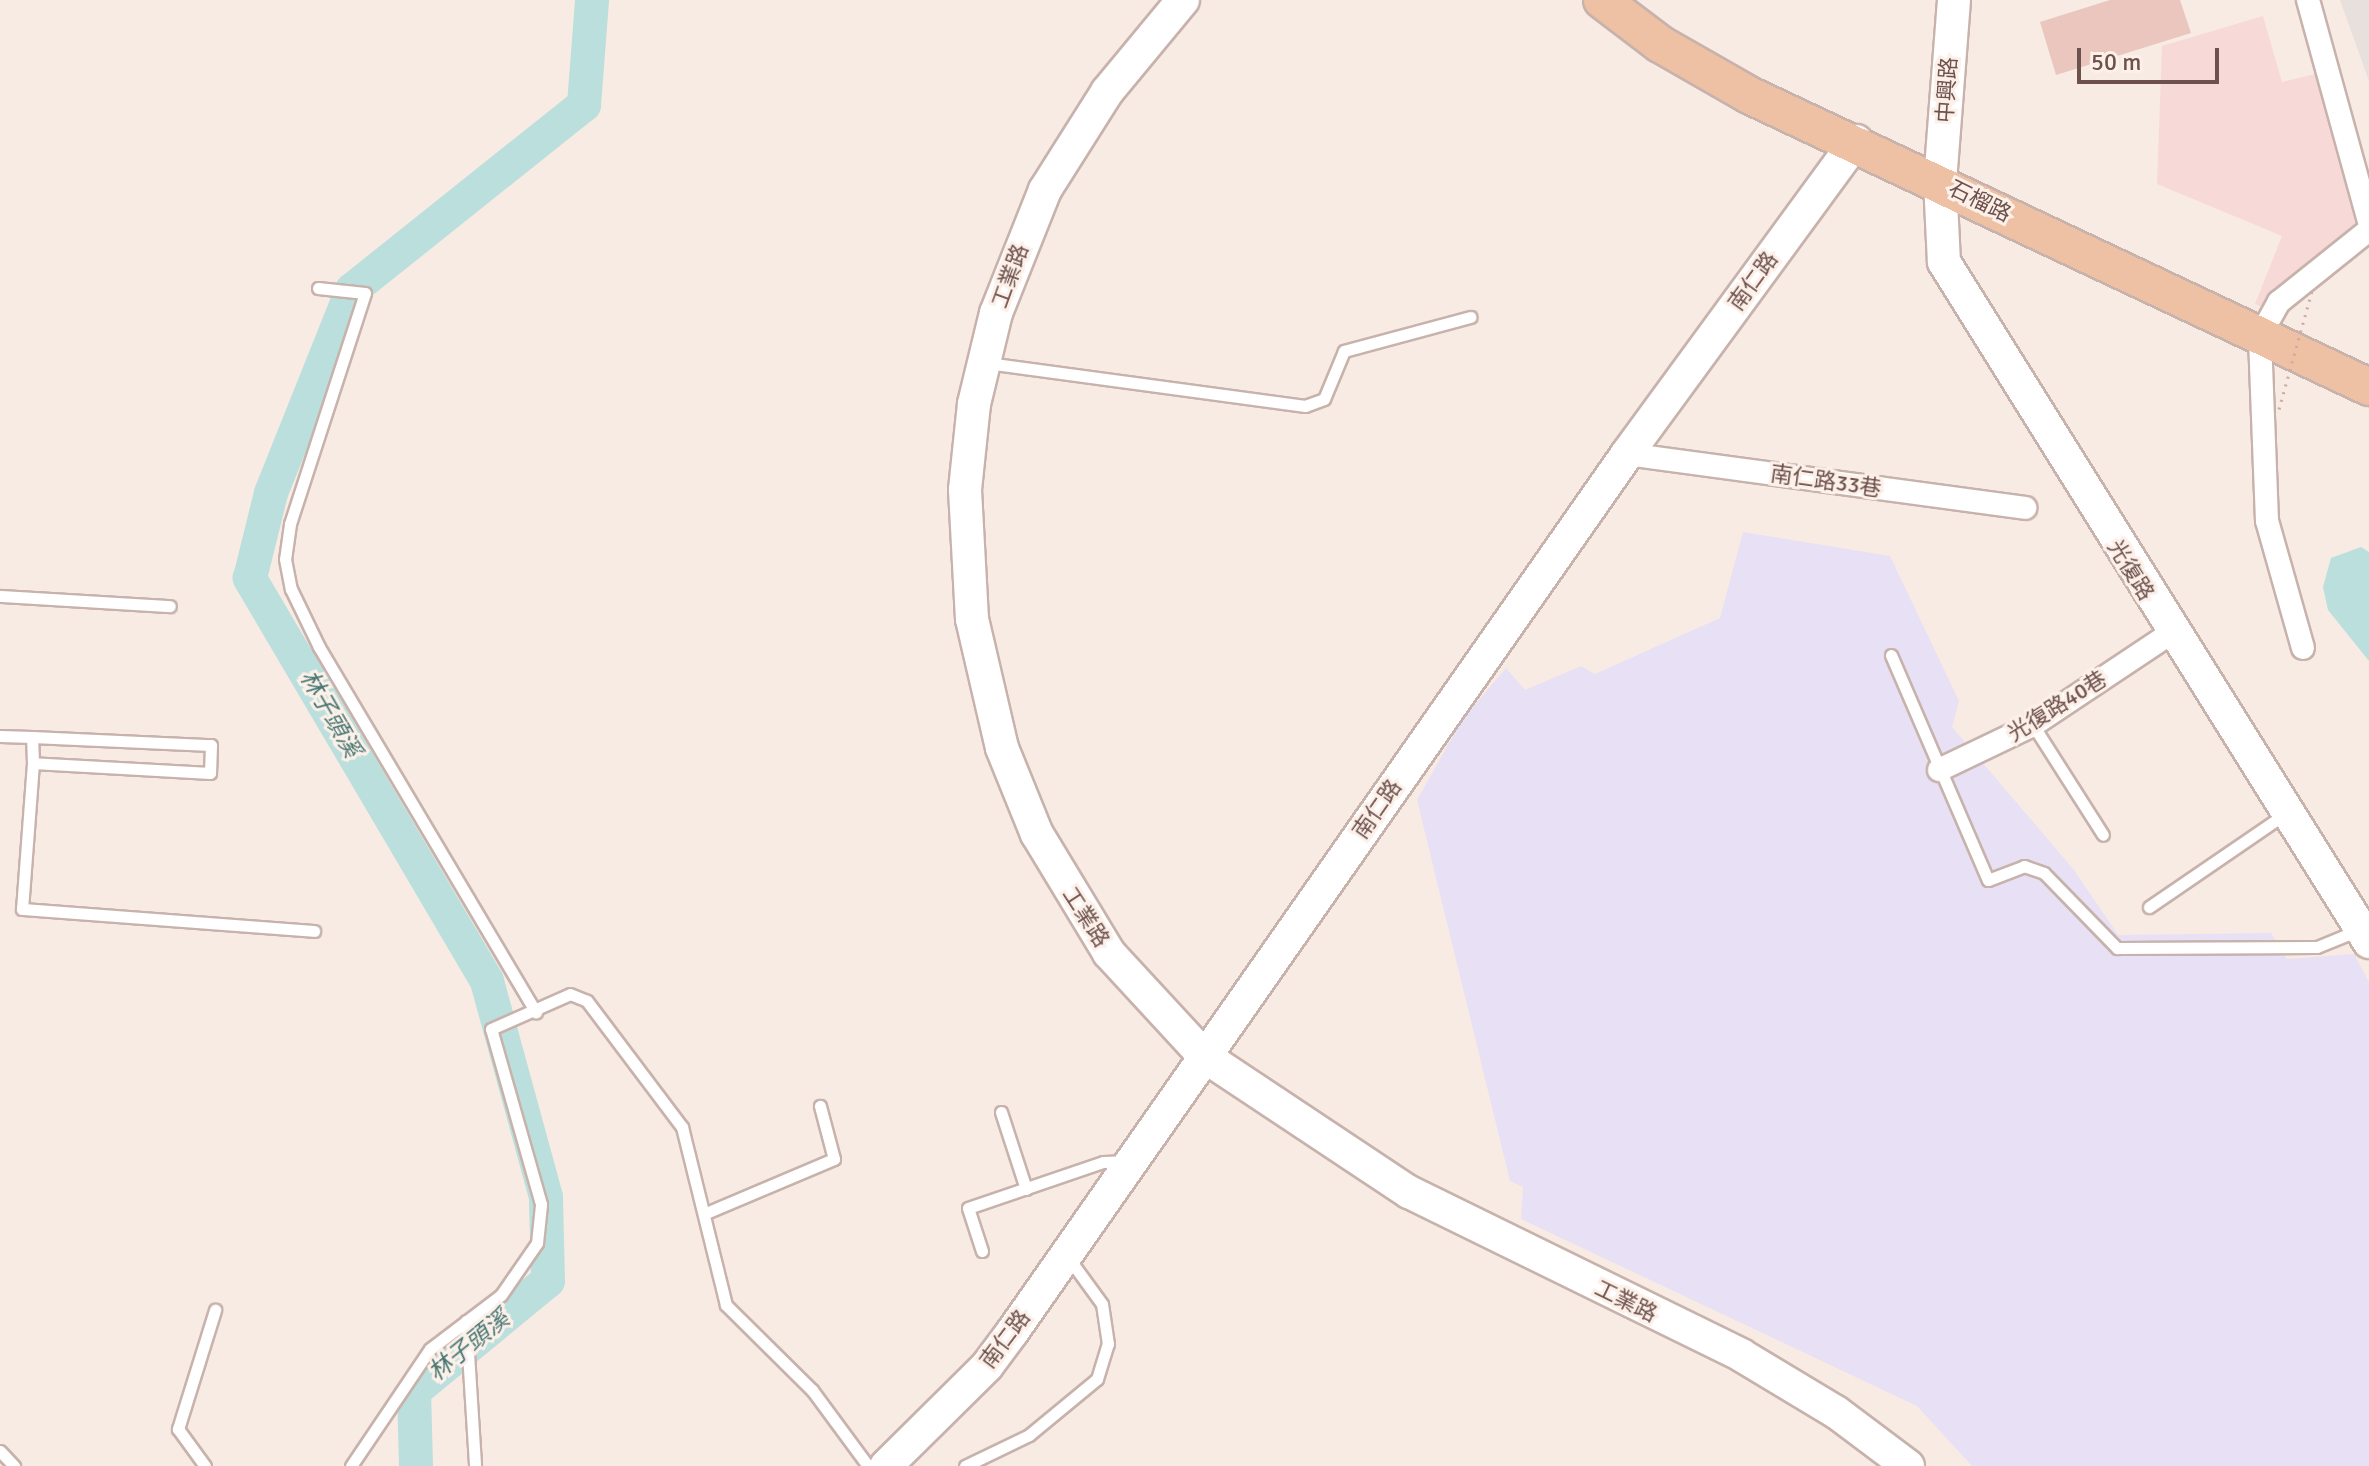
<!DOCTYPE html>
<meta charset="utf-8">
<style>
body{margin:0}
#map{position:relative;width:2369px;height:1466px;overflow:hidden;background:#f8ebe3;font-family:Signika,"Noto Sans TC",sans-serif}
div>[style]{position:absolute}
.commercial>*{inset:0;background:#f7dad8}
.industrial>*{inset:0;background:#e8e0dd}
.education>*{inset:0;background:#e8e0f4}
.water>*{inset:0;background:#bbdfdc}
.river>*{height:34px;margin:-17px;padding:0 17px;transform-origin:17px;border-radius:17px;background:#bbdfdc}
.building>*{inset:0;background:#eac6bf}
.roads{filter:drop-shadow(2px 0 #c7b2ac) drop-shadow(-2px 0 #c7b2ac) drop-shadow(0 2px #c7b2ac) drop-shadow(0 -2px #c7b2ac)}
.lane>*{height:11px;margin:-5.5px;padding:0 5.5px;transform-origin:5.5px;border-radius:5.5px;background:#fff}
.street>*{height:22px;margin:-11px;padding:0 11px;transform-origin:11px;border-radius:11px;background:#fff}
.secondary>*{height:32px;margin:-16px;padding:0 16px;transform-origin:16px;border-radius:16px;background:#fff}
.primary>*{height:36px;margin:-18px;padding:0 18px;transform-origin:18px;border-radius:18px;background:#eec1a4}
.path-bridge>*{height:3px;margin-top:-1.5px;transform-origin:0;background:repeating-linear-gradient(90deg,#cea9a2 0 2px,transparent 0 8px)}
span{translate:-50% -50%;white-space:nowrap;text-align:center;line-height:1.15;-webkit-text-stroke:6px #fcf0e9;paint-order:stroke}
.street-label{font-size:22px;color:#6d514d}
.water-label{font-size:24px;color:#477773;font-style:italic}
.scale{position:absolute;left:2077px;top:48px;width:142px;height:36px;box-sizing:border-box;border:4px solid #6d514d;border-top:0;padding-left:10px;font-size:24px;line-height:28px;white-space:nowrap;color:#6d514d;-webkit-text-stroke:6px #fcf0e9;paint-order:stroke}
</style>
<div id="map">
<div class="commercial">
<div style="clip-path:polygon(2263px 16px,2282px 82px,2319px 73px,2365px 236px,2277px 313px,2255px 304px,2282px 236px,2157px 184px,2162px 46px)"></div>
</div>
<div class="industrial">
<div style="clip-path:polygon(2340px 0,2369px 0,2369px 81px)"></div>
</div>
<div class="education">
<div style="clip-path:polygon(1743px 532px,1890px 556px,1959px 701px,1952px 727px,2074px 870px,2118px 935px,2271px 933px,2287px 959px,2354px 954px,2369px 982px,2369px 1466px,1972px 1466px,1917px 1406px,1521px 1219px,1523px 1187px,1510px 1181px,1417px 800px,1462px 720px,1506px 668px,1525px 690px,1581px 666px,1595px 674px,1720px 618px)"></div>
</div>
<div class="water">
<div style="clip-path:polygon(2361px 547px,2369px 552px,2369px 661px,2328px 610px,2323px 587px,2331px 558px)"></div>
</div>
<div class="river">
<div style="left:416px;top:1466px;width:75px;rotate:-91.5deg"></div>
<div style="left:414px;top:1391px;width:173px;rotate:-39.4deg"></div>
<div style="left:548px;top:1281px;width:84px;rotate:-91.4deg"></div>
<div style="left:546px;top:1197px;width:224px;rotate:-105.3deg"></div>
<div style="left:487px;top:981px;width:468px;rotate:-120.5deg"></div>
<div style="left:250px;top:578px;width:88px;rotate:-76.1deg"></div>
<div style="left:271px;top:493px;width:219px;rotate:-68.2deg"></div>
<div style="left:352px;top:290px;width:297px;rotate:-38.6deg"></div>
<div style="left:584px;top:105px;width:105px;rotate:-85.6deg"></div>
</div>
<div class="building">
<div style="clip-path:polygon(2110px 0,2180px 0,2191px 33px,2056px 75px,2040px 22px)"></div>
</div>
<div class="roads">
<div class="lane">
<div style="left:318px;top:288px;width:47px;rotate:6.1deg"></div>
<div style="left:365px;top:293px;width:243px;rotate:108deg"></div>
<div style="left:290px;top:524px;width:35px;rotate:98deg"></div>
<div style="left:285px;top:559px;width:31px;rotate:79deg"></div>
<div style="left:291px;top:589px;width:64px;rotate:64.2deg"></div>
<div style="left:319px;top:647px;width:425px;rotate:59.3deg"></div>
<div style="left:987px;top:363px;width:321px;rotate:7.7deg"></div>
<div style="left:1305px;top:406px;width:20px;rotate:-20deg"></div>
<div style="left:1324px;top:399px;width:52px;rotate:-67.4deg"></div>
<div style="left:1344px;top:351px;width:131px;rotate:-15.1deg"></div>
<div style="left:0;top:596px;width:170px;rotate:3.4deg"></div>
<div style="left:1891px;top:655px;width:245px;rotate:66.7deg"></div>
<div style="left:1988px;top:880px;width:39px;rotate:-21deg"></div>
<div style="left:2024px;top:866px;width:21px;rotate:19deg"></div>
<div style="left:2044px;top:873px;width:105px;rotate:45.8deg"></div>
<div style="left:2117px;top:948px;width:200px;rotate:-0.3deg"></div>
<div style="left:2317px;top:947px;width:42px;rotate:-22.3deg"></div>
<div style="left:2033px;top:725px;width:130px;rotate:57.5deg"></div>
<div style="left:0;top:736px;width:32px;rotate:2deg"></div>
<div style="left:32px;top:737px;width:179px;rotate:2.6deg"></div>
<div style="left:211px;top:745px;width:28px;rotate:92deg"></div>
<div style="left:210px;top:773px;width:177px;rotate:-176.8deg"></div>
<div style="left:33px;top:763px;width:26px;rotate:-92deg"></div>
<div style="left:33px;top:763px;width:146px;rotate:94.3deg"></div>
<div style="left:22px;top:909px;width:293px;rotate:4.3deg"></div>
<div style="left:2149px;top:907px;width:165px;rotate:-34.4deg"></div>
<div style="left:1001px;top:1112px;width:81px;rotate:72deg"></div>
<div style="left:706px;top:1213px;width:139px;rotate:-22.9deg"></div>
<div style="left:834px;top:1159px;width:55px;rotate:-104.8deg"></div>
<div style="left:982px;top:1251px;width:45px;rotate:-108deg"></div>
<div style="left:968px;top:1208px;width:143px;rotate:-18.8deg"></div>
<div style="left:1103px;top:1162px;width:23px;rotate:-2deg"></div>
<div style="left:466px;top:1321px;width:145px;rotate:86.4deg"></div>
<div style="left:0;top:1451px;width:21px;rotate:47deg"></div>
<div style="left:205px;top:1466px;width:46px;rotate:-126.1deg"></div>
<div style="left:178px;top:1429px;width:125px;rotate:-72.7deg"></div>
<div style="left:351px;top:1466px;width:141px;rotate:-56deg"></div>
<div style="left:430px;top:1349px;width:89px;rotate:-37.3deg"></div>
<div style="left:501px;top:1295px;width:63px;rotate:-55.3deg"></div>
<div style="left:537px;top:1243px;width:39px;rotate:-84deg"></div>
<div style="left:541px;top:1204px;width:182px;rotate:-105.9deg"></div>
<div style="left:491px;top:1029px;width:86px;rotate:-23.9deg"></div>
<div style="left:570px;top:994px;width:18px;rotate:22deg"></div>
<div style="left:587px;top:1001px;width:158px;rotate:53deg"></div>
<div style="left:682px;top:1127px;width:183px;rotate:76.1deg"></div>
<div style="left:726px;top:1305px;width:121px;rotate:44.7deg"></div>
<div style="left:812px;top:1390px;width:94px;rotate:53.6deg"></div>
<div style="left:965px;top:1466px;width:71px;rotate:-25.8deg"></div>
<div style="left:1029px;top:1435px;width:88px;rotate:-39.5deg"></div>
<div style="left:1097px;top:1379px;width:37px;rotate:-73deg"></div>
<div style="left:1108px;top:1344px;width:40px;rotate:-98.5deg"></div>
<div style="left:1102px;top:1304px;width:59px;rotate:-126.1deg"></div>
</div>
<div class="street">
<div style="left:2308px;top:0;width:230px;rotate:74.6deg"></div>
<div style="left:1627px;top:454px;width:402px;rotate:7.7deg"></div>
<div style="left:2303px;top:648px;width:132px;rotate:-105.8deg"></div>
<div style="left:2267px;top:521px;width:185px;rotate:-92.2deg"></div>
<div style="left:2260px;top:336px;width:39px;rotate:-61deg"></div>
<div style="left:2279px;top:302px;width:115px;rotate:-38.7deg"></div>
<div style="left:1939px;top:770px;width:104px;rotate:-25.6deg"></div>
<div style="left:2033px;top:725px;width:166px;rotate:-33.7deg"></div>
</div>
<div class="secondary">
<div style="left:1183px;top:0;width:119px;rotate:129.6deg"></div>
<div style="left:1107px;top:92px;width:116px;rotate:122.3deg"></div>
<div style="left:1045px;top:190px;width:132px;rotate:111.7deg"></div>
<div style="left:996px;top:313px;width:94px;rotate:103.6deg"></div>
<div style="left:974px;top:404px;width:86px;rotate:96deg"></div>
<div style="left:965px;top:490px;width:129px;rotate:86.9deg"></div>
<div style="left:972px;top:619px;width:132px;rotate:76.9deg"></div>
<div style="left:1002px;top:748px;width:93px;rotate:67.9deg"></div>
<div style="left:1037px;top:834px;width:139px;rotate:58.8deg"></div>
<div style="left:1109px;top:953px;width:140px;rotate:47.3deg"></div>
<div style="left:1204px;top:1056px;width:246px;rotate:33.6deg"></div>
<div style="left:1409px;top:1192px;width:370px;rotate:26.1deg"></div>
<div style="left:1741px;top:1355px;width:111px;rotate:31deg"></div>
<div style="left:1836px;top:1412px;width:90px;rotate:36.9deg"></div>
<div style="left:1954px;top:0;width:182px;rotate:94.4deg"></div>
<div style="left:1940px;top:181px;width:81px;rotate:87.2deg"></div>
<div style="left:1944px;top:262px;width:802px;rotate:57.99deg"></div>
<div style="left:886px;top:1466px;width:142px;rotate:-44.7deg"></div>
<div style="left:987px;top:1366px;width:44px;rotate:-53.4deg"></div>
<div style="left:1013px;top:1331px;width:1071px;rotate:-55deg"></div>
<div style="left:1627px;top:454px;width:388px;rotate:-53.8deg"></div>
</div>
<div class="primary">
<div style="left:1602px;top:0;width:73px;rotate:37.2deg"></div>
<div style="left:1660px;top:44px;width:103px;rotate:29.8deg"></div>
<div style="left:1749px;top:95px;width:685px;rotate:25.22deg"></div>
</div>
</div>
<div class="path-bridge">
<div style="left:2279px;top:409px;width:123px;rotate:-74.4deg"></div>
</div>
<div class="street-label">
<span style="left:1947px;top:90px;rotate:-86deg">中興路</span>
<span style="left:1980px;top:201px;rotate:26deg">石榴路</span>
<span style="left:1010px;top:276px;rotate:-70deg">工業路</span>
<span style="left:1753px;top:281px;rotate:-54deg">南仁路</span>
<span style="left:1826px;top:481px;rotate:8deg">南仁路33巷</span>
<span style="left:2131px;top:570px;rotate:58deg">光復路</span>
<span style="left:2057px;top:706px;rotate:-32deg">光復路40巷</span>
<span style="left:1377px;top:809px;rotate:-55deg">南仁路</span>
<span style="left:1086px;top:917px;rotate:57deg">工業路</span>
<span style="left:1626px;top:1301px;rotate:26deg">工業路</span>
<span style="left:1005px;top:1339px;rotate:-53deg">南仁路</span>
</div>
<div class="water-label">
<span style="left:330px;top:714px;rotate:60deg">林子頭溪</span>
<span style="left:469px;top:1346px;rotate:-39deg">林子頭溪</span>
</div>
<div class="scale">50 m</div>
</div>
